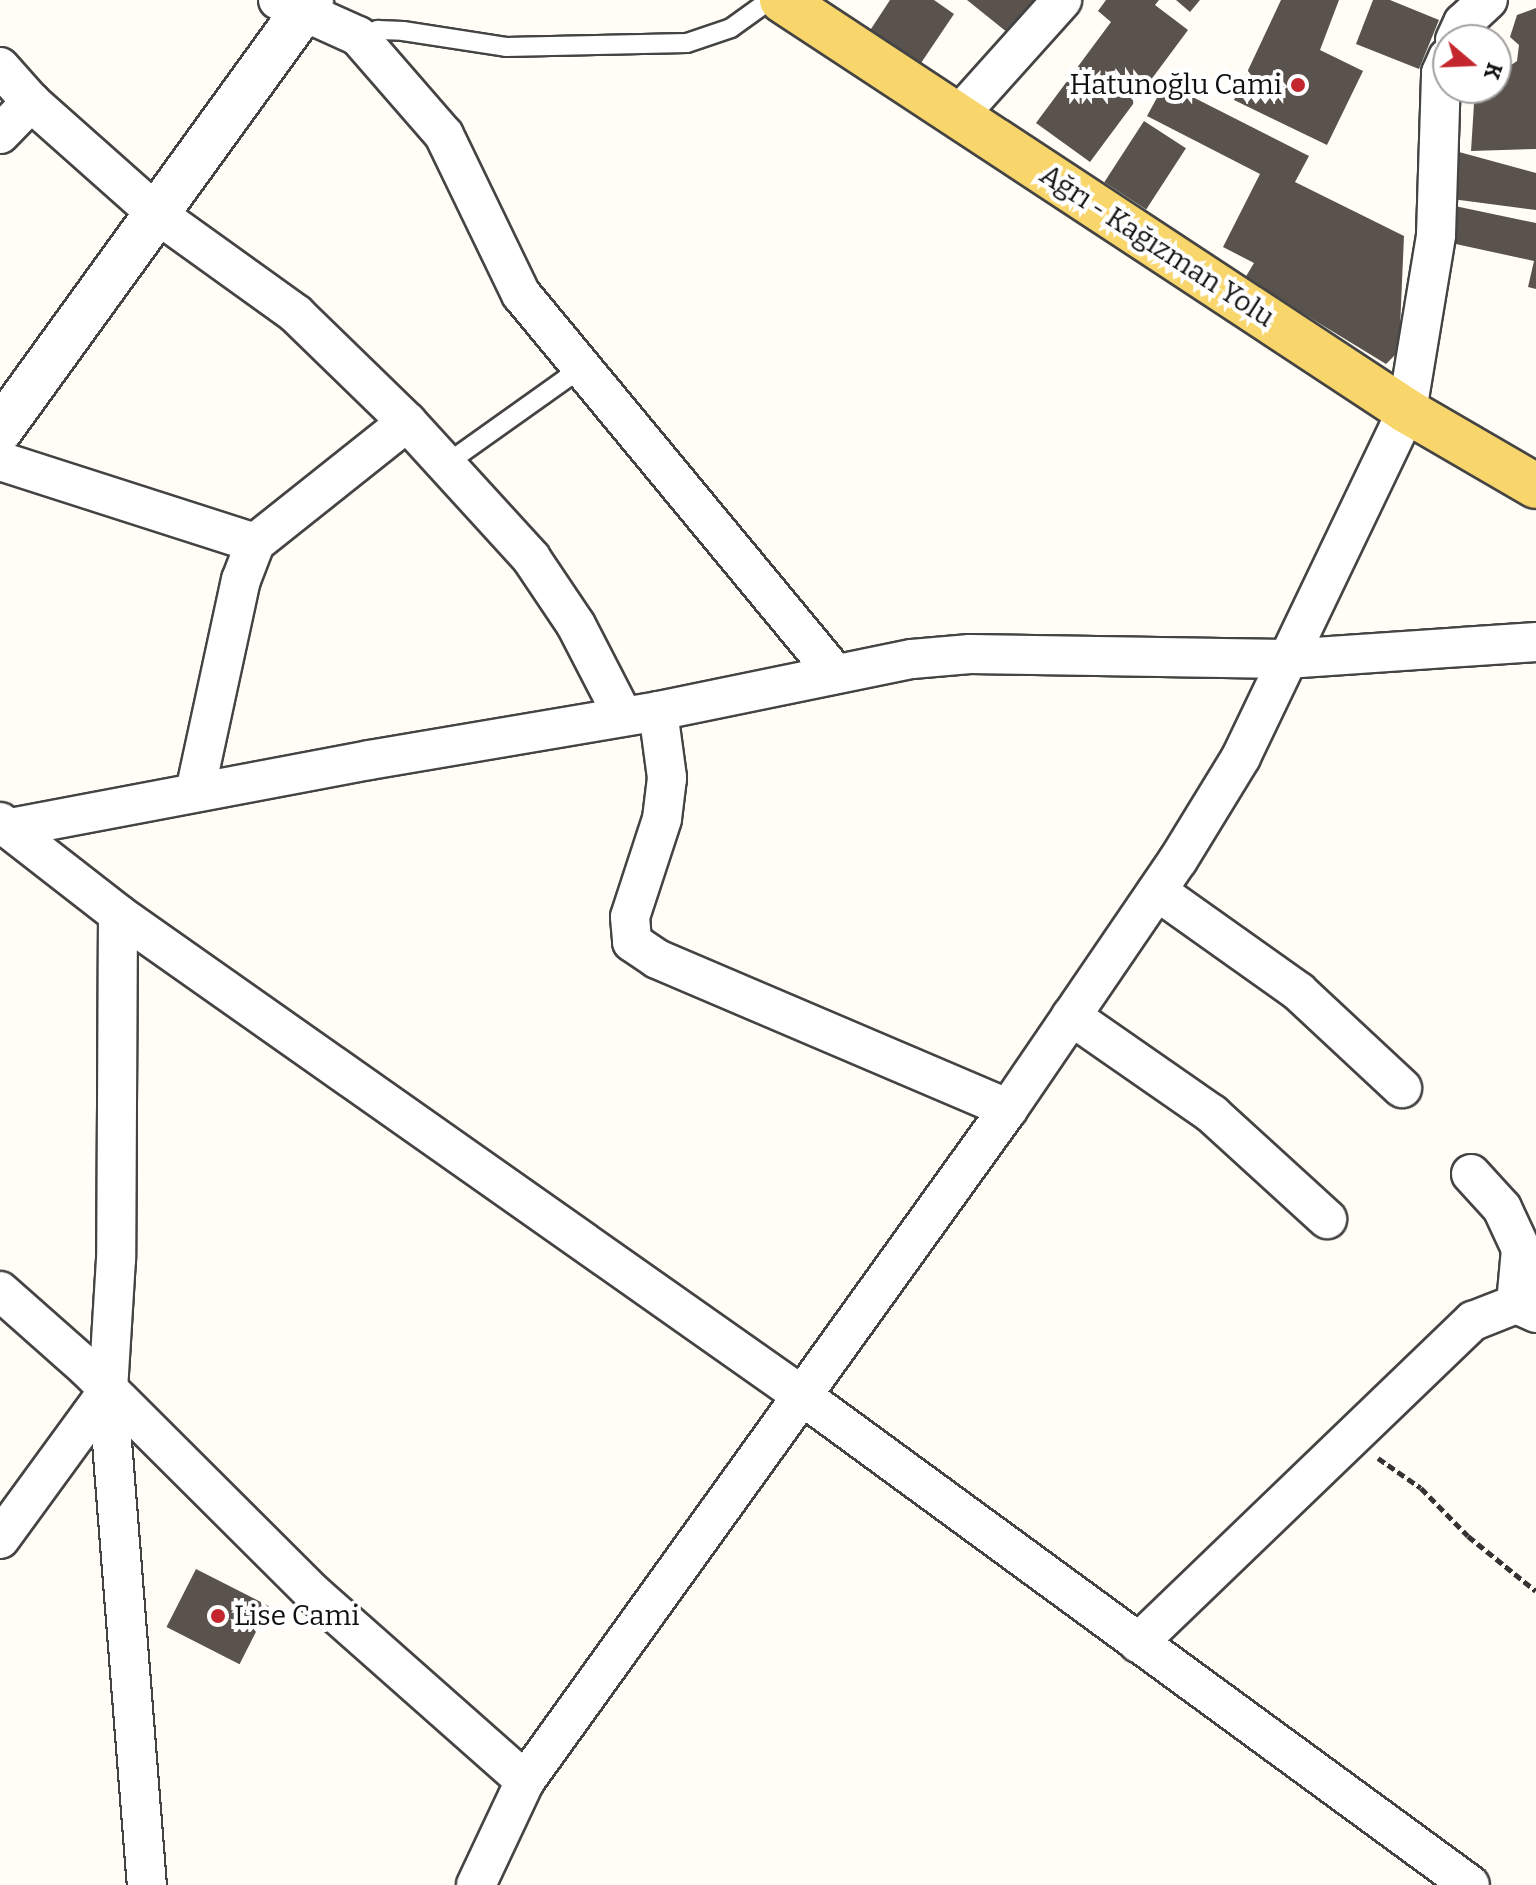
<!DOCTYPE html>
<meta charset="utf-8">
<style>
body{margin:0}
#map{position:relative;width:1536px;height:1885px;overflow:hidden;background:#fffdf5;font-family:Bitter,serif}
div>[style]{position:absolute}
.building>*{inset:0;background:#5a524d;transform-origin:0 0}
.path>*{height:5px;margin-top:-2.5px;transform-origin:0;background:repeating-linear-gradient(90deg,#333 0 8px,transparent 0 12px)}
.roads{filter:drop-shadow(2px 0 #444) drop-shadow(-2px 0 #444) drop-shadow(0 2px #444) drop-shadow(0 -2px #444)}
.service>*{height:18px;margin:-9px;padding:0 9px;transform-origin:9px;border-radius:9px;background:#fff}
.minor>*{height:38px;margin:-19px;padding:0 19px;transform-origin:19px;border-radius:19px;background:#fff}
.tertiary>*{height:44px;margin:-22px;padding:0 22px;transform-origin:22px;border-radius:22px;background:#fff}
.primary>*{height:44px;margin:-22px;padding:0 22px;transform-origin:22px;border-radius:22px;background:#f9d66b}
.dots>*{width:22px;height:22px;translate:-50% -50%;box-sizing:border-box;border:4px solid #fff;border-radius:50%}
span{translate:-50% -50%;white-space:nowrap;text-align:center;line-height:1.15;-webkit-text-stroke:8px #fff;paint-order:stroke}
.poi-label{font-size:28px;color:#111}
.right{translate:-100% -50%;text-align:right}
.left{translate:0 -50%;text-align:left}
.street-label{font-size:28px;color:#111}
.north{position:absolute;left:1432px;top:24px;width:80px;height:80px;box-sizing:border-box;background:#fff;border:2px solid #a0a0a0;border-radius:50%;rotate:109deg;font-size:22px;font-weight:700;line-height:32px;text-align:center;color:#111}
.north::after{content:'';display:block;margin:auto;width:28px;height:36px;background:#c4262e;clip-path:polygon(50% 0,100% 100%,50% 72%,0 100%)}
</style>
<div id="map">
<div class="building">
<div style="clip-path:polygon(890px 0,934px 0,954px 14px,919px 66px,869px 32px)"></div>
<div style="clip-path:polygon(967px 0,1043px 0,1013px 37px)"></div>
<div style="clip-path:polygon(1106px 0,1159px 0,1155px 5px,1188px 30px,1090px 162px,1036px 123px,1111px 22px,1098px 11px)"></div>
<div style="clip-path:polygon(1176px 0,1200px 0,1190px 12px)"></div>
<div style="clip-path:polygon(1281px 0,1339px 0,1320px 50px,1363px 71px,1327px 145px,1234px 100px)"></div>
<div style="clip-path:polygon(1373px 0,1390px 0,1439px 20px,1419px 69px,1356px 44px)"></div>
<div style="clip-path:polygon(1536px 8px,1536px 149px,1471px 151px,1475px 88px,1496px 88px,1496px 67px,1504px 70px,1517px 61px,1519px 45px,1510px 37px,1517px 15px)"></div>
<div style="clip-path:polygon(1165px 83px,1309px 156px,1295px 182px,1404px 236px,1399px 351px,1386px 364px,1245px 278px,1254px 263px,1223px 247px,1260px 174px,1147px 116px)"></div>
<div style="left:1144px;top:121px;width:50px;height:73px;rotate:33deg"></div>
<div style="clip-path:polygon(1459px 152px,1536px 173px,1536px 210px,1452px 199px)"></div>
<div style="clip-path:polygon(1450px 205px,1536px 223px,1536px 289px,1528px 287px,1534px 261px,1442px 241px)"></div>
<div style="left:196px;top:1569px;width:82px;height:65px;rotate:27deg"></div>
</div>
<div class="path">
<div style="left:1378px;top:1458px;width:52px;rotate:34.9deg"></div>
<div style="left:1421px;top:1488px;width:67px;rotate:45.6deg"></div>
<div style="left:1468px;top:1536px;width:87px;rotate:39deg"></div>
</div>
<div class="roads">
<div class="service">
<div style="left:358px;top:36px;width:21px;rotate:-17deg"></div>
<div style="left:378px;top:30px;width:25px;rotate:2deg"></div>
<div style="left:403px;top:31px;width:104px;rotate:8.8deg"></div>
<div style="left:506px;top:47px;width:181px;rotate:-1.3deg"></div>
<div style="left:687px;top:43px;width:46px;rotate:-18.8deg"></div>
<div style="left:731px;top:28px;width:48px;rotate:-35.7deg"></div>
<div style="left:446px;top:464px;width:166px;rotate:-35.4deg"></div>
</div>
<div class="minor">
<div style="left:278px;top:0;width:88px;rotate:24.2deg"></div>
<div style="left:358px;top:36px;width:131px;rotate:49deg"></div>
<div style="left:444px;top:135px;width:177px;rotate:64.2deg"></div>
<div style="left:521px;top:294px;width:493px;rotate:50.4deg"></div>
<div style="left:1455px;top:40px;width:19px;rotate:-65deg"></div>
<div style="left:1463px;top:23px;width:34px;rotate:-43deg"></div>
<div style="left:0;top:67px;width:47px;rotate:48.5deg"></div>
<div style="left:31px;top:102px;width:169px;rotate:41.6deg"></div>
<div style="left:157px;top:214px;width:171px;rotate:35.7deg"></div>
<div style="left:296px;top:314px;width:155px;rotate:44.2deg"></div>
<div style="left:407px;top:422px;width:184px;rotate:47.6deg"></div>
<div style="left:531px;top:558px;width:81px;rotate:56.1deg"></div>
<div style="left:576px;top:625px;width:102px;rotate:62.7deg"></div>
<div style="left:958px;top:116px;width:156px;rotate:-48.1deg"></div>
<div style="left:0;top:134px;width:45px;rotate:-45.9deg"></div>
<div style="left:0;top:461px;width:268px;rotate:17.8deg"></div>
<div style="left:658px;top:711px;width:68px;rotate:82.3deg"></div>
<div style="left:667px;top:778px;width:41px;rotate:97deg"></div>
<div style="left:662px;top:819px;width:103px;rotate:108.1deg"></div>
<div style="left:630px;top:917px;width:25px;rotate:85deg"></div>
<div style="left:632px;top:942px;width:30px;rotate:34deg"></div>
<div style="left:657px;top:959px;width:382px;rotate:23.1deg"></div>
<div style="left:195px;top:792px;width:217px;rotate:-77.8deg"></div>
<div style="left:241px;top:580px;width:40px;rotate:-69deg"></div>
<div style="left:255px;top:543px;width:194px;rotate:-38.5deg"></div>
<div style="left:0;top:822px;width:150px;rotate:37.9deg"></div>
<div style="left:118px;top:914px;width:835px;rotate:35.15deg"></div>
<div style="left:801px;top:1395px;width:829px;rotate:36.22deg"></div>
<div style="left:10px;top:828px;width:365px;rotate:-10.7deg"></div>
<div style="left:369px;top:760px;width:293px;rotate:-9.6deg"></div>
<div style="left:658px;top:711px;width:259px;rotate:-11.6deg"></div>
<div style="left:912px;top:659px;width:58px;rotate:-4.9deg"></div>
<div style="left:970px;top:654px;width:316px;rotate:0.9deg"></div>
<div style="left:1286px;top:659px;width:251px;rotate:-3.9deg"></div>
<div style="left:1157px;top:891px;width:174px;rotate:35.4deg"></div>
<div style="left:1299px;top:992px;width:141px;rotate:43deg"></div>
<div style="left:118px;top:914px;width:345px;rotate:90.3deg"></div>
<div style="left:116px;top:1259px;width:132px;rotate:93.5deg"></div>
<div style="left:108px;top:1391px;width:496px;rotate:85.5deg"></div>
<div style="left:1071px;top:1016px;width:172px;rotate:34.8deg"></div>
<div style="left:1212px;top:1114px;width:156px;rotate:42.4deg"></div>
<div style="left:1471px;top:1174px;width:46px;rotate:47.6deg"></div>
<div style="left:1502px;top:1208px;width:45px;rotate:65.1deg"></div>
<div style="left:1521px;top:1249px;width:55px;rotate:95.2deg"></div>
<div style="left:0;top:1291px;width:116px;rotate:41.5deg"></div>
<div style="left:87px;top:1368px;width:320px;rotate:44.9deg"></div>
<div style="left:314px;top:1594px;width:282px;rotate:41.5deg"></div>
<div style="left:0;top:1539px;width:183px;rotate:-53.9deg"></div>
<div style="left:1138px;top:1643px;width:465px;rotate:-43.9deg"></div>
<div style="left:1473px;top:1321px;width:46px;rotate:-21.6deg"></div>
<div style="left:1516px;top:1304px;width:22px;rotate:24deg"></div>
<div style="left:476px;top:1885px;width:115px;rotate:-64.8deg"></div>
<div style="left:525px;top:1781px;width:828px;rotate:-54.29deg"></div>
<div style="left:1008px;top:1109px;width:301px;rotate:-55.7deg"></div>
<div style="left:1178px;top:860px;width:121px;rotate:-58.5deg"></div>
<div style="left:1241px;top:757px;width:384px;rotate:-64.4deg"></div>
<div style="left:1407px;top:411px;width:178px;rotate:-80.6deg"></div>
<div style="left:1436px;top:235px;width:162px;rotate:-88.2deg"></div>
<div style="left:1441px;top:73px;width:17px;rotate:-66deg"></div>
</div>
<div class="tertiary">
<div style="left:0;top:430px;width:531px;rotate:-54.12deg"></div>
</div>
<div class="primary">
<div style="left:782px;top:0;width:748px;rotate:33.33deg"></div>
<div style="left:1407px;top:411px;width:149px;rotate:30.2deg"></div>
</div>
</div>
<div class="dots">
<div style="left:1298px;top:85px;background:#c4262e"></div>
<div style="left:218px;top:1616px;background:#c4262e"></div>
</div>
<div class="poi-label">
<span class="right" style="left:1282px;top:85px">Hatunoğlu Cami</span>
<span class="left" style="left:234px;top:1616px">Lise Cami</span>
</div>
<div class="street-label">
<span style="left:1157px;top:246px;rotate:33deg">Ağrı - Kağızman Yolu</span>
</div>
<div class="north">K</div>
</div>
